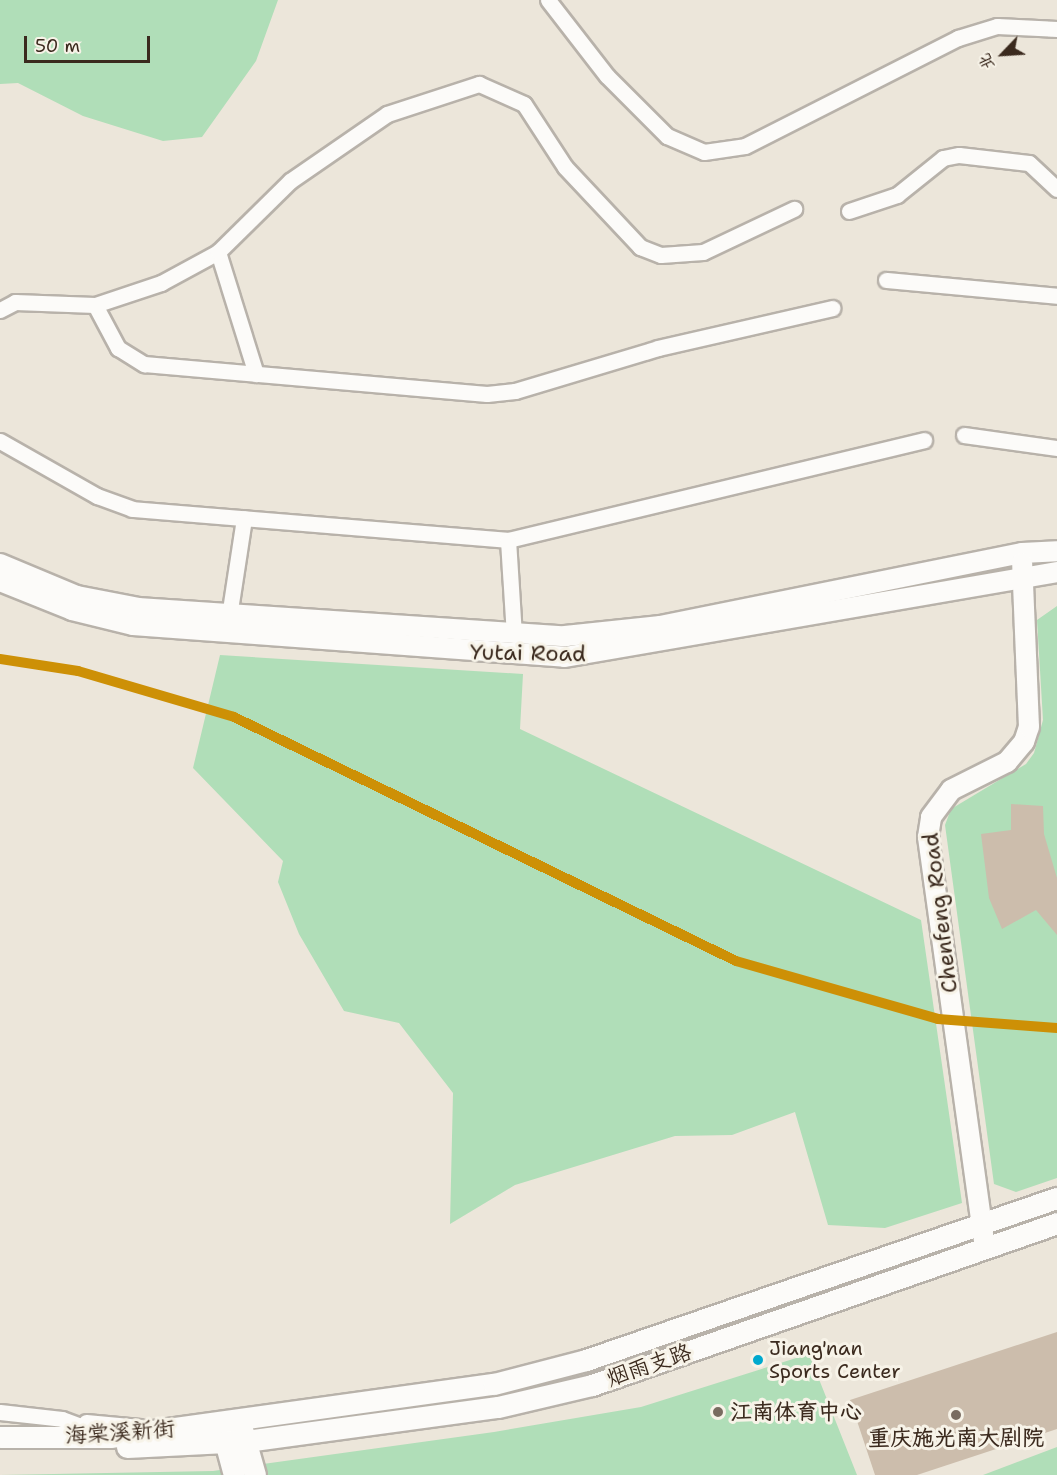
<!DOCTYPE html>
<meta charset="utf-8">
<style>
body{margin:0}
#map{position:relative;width:1057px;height:1475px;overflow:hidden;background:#ece6da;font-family:"Shantell Sans","LXGW WenKai TC",sans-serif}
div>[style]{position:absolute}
.green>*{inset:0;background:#b0deb8}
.building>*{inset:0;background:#ccbdac}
.roads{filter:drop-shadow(2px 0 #b8b2aa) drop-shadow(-2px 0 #b8b2aa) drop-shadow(0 2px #b8b2aa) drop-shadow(0 -2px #b8b2aa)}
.minor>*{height:15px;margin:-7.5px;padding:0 7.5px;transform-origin:7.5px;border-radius:7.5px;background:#fcfbf9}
.tertiary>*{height:20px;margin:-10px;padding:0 10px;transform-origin:10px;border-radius:10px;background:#fcfbf9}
.secondary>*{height:21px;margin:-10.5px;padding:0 10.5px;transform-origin:10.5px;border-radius:10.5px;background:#fcfbf9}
.metro-1>*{height:10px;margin:-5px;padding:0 5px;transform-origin:5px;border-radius:5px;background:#cd9006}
.dots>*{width:16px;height:16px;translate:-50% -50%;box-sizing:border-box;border:3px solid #f7f3e8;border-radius:50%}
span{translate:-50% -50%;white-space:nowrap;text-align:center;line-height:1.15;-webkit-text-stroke:6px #f7f3e8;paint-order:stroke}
.bus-label{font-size:20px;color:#3b2a1e}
.left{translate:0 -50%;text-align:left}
.street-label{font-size:22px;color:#3b2a1e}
.poi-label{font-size:22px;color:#3b2a1e;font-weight:700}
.north{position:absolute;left:973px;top:24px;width:60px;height:60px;-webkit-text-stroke:4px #f7f3e8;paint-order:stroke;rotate:245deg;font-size:16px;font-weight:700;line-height:24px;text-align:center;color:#3b2a1e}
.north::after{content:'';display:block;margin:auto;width:21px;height:27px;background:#3b2a1e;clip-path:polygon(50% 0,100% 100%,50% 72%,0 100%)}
.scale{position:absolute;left:24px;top:36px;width:126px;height:27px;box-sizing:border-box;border:3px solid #3b2a1e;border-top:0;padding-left:8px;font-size:18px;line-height:21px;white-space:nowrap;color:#3b2a1e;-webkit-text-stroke:4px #f7f3e8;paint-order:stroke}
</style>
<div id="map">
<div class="green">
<div style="clip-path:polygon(0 0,278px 0,256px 61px,202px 137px,163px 141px,83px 116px,18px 83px,0 84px)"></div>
<div style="clip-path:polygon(1057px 606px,1057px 1178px,1016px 1192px,994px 1184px,945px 825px,951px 809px,1026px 764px,1034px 753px,1043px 720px,1037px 620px)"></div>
<div style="clip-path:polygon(220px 655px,523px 674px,520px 729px,921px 920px,962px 1203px,885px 1228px,828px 1225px,795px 1112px,732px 1135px,675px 1136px,515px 1185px,450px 1224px,453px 1093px,399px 1023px,344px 1011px,299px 934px,278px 882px,283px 861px,193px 768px)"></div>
<div style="clip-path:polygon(809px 1354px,857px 1475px,0 1475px,213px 1471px,494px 1432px,641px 1407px)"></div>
<div style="clip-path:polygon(1057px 1447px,1057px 1475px,983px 1475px)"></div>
</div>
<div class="building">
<div style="clip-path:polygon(1011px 804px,1043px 806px,1044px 834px,1057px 878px,1057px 935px,1036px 910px,1002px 929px,989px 898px,981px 834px,1011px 830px)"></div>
<div style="clip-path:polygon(1057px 1332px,1057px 1429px,917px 1475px,875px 1475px,850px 1400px)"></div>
</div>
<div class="roads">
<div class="minor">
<div style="left:548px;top:0;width:96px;rotate:52.2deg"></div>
<div style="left:607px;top:76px;width:85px;rotate:45deg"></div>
<div style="left:667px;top:136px;width:40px;rotate:23.4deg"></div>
<div style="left:704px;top:152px;width:41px;rotate:-8.3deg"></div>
<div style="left:745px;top:146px;width:239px;rotate:-26.9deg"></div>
<div style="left:958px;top:38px;width:41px;rotate:-17.1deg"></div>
<div style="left:997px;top:26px;width:60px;rotate:2.9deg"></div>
<div style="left:849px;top:211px;width:51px;rotate:-18.4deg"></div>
<div style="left:897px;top:195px;width:59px;rotate:-38.8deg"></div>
<div style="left:943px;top:158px;width:16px;rotate:-11deg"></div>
<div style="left:959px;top:155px;width:70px;rotate:6.5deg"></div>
<div style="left:1029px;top:163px;width:38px;rotate:43deg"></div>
<div style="left:218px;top:252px;width:128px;rotate:72.7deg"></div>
<div style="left:886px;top:280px;width:172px;rotate:5.3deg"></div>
<div style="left:95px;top:305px;width:49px;rotate:61.9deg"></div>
<div style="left:118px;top:348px;width:31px;rotate:32deg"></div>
<div style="left:144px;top:364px;width:344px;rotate:5deg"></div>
<div style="left:487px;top:394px;width:28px;rotate:-6deg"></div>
<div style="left:515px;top:391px;width:149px;rotate:-16.7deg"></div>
<div style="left:658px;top:348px;width:179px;rotate:-12.9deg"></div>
<div style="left:0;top:310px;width:17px;rotate:-28deg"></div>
<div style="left:15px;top:302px;width:80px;rotate:2.1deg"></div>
<div style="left:95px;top:305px;width:70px;rotate:-18.4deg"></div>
<div style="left:161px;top:283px;width:65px;rotate:-28.5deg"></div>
<div style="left:218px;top:252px;width:101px;rotate:-44.6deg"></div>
<div style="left:290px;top:181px;width:118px;rotate:-34.6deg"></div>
<div style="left:387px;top:114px;width:97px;rotate:-18.1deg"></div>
<div style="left:479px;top:84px;width:49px;rotate:24deg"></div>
<div style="left:524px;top:104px;width:75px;rotate:56.9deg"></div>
<div style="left:565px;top:167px;width:110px;rotate:46.8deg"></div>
<div style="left:640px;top:247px;width:22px;rotate:21deg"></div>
<div style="left:661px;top:255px;width:42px;rotate:-4.1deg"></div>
<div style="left:703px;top:252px;width:101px;rotate:-25.3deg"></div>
<div style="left:964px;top:435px;width:94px;rotate:8deg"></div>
<div style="left:0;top:441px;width:112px;rotate:29.6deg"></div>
<div style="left:97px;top:496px;width:37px;rotate:20deg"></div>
<div style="left:132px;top:509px;width:377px;rotate:4.7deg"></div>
<div style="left:508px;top:540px;width:428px;rotate:-13.5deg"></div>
<div style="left:508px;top:540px;width:95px;rotate:86.4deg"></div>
<div style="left:228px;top:623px;width:106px;rotate:-81.3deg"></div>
<div style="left:0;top:1412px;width:62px;rotate:6.4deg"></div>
<div style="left:62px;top:1419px;width:43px;rotate:20.6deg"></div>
<div style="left:86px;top:1422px;width:54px;rotate:5.3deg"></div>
</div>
<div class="tertiary">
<div style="left:0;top:564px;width:83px;rotate:22.6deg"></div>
<div style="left:77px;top:596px;width:62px;rotate:11.1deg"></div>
<div style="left:138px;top:608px;width:428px;rotate:3.8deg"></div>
<div style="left:565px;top:636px;width:96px;rotate:-6deg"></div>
<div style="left:660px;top:626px;width:369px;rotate:-11.4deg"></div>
<div style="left:1022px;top:553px;width:35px;rotate:-3deg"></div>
<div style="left:0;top:581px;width:78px;rotate:21.9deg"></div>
<div style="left:72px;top:610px;width:63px;rotate:13.8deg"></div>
<div style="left:133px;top:625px;width:433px;rotate:4.2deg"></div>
<div style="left:565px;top:657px;width:499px;rotate:-9.8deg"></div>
<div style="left:985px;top:1248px;width:415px;rotate:-97.9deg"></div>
<div style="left:928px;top:837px;width:20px;rotate:-81deg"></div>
<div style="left:931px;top:817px;width:34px;rotate:-53deg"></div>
<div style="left:951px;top:790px;width:63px;rotate:-26.6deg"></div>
<div style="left:1007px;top:762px;width:26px;rotate:-50deg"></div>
<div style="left:1024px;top:742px;width:16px;rotate:-72deg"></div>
<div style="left:1029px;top:727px;width:164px;rotate:-92.4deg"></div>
</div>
<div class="secondary">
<div style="left:242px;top:1429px;width:48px;rotate:74.2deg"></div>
<div style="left:222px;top:1430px;width:47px;rotate:75.1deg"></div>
<div style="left:0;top:1437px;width:110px"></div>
<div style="left:110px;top:1437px;width:388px;rotate:-7.9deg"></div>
<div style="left:494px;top:1384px;width:95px;rotate:-14.6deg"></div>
<div style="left:586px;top:1360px;width:498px;rotate:-19deg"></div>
<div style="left:127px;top:1447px;width:119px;rotate:-2.9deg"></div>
<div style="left:246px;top:1441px;width:254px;rotate:-7.7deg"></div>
<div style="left:498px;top:1407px;width:97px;rotate:-13.2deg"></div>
<div style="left:592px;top:1385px;width:492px;rotate:-19.2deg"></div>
</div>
</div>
<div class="metro-1">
<div style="left:0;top:659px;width:79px;rotate:8.7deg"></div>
<div style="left:78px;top:671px;width:163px;rotate:16.4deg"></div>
<div style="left:234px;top:717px;width:558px;rotate:25.92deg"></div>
<div style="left:736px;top:961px;width:210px;rotate:16deg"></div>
<div style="left:938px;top:1019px;width:119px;rotate:4.3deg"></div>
</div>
<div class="dots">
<div style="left:758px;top:1360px;background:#00a9ce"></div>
<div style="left:718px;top:1412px;background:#796c60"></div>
<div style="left:956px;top:1415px;background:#796c60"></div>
</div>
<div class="bus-label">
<span class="left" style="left:769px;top:1360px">Jiang'nan<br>Sports Center</span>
</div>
<div class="street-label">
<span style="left:528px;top:653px;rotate:1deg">Yutai Road</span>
<span style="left:940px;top:913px;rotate:-97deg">Chenfeng Road</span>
<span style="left:649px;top:1365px;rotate:-19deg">烟雨支路</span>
<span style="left:120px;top:1432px;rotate:-4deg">海棠溪新街</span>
</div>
<div class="poi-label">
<span class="left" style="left:730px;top:1412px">江南体育中心</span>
<span style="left:956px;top:1438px">重庆施光南大剧院</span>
</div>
<div class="north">北</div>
<div class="scale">50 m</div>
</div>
